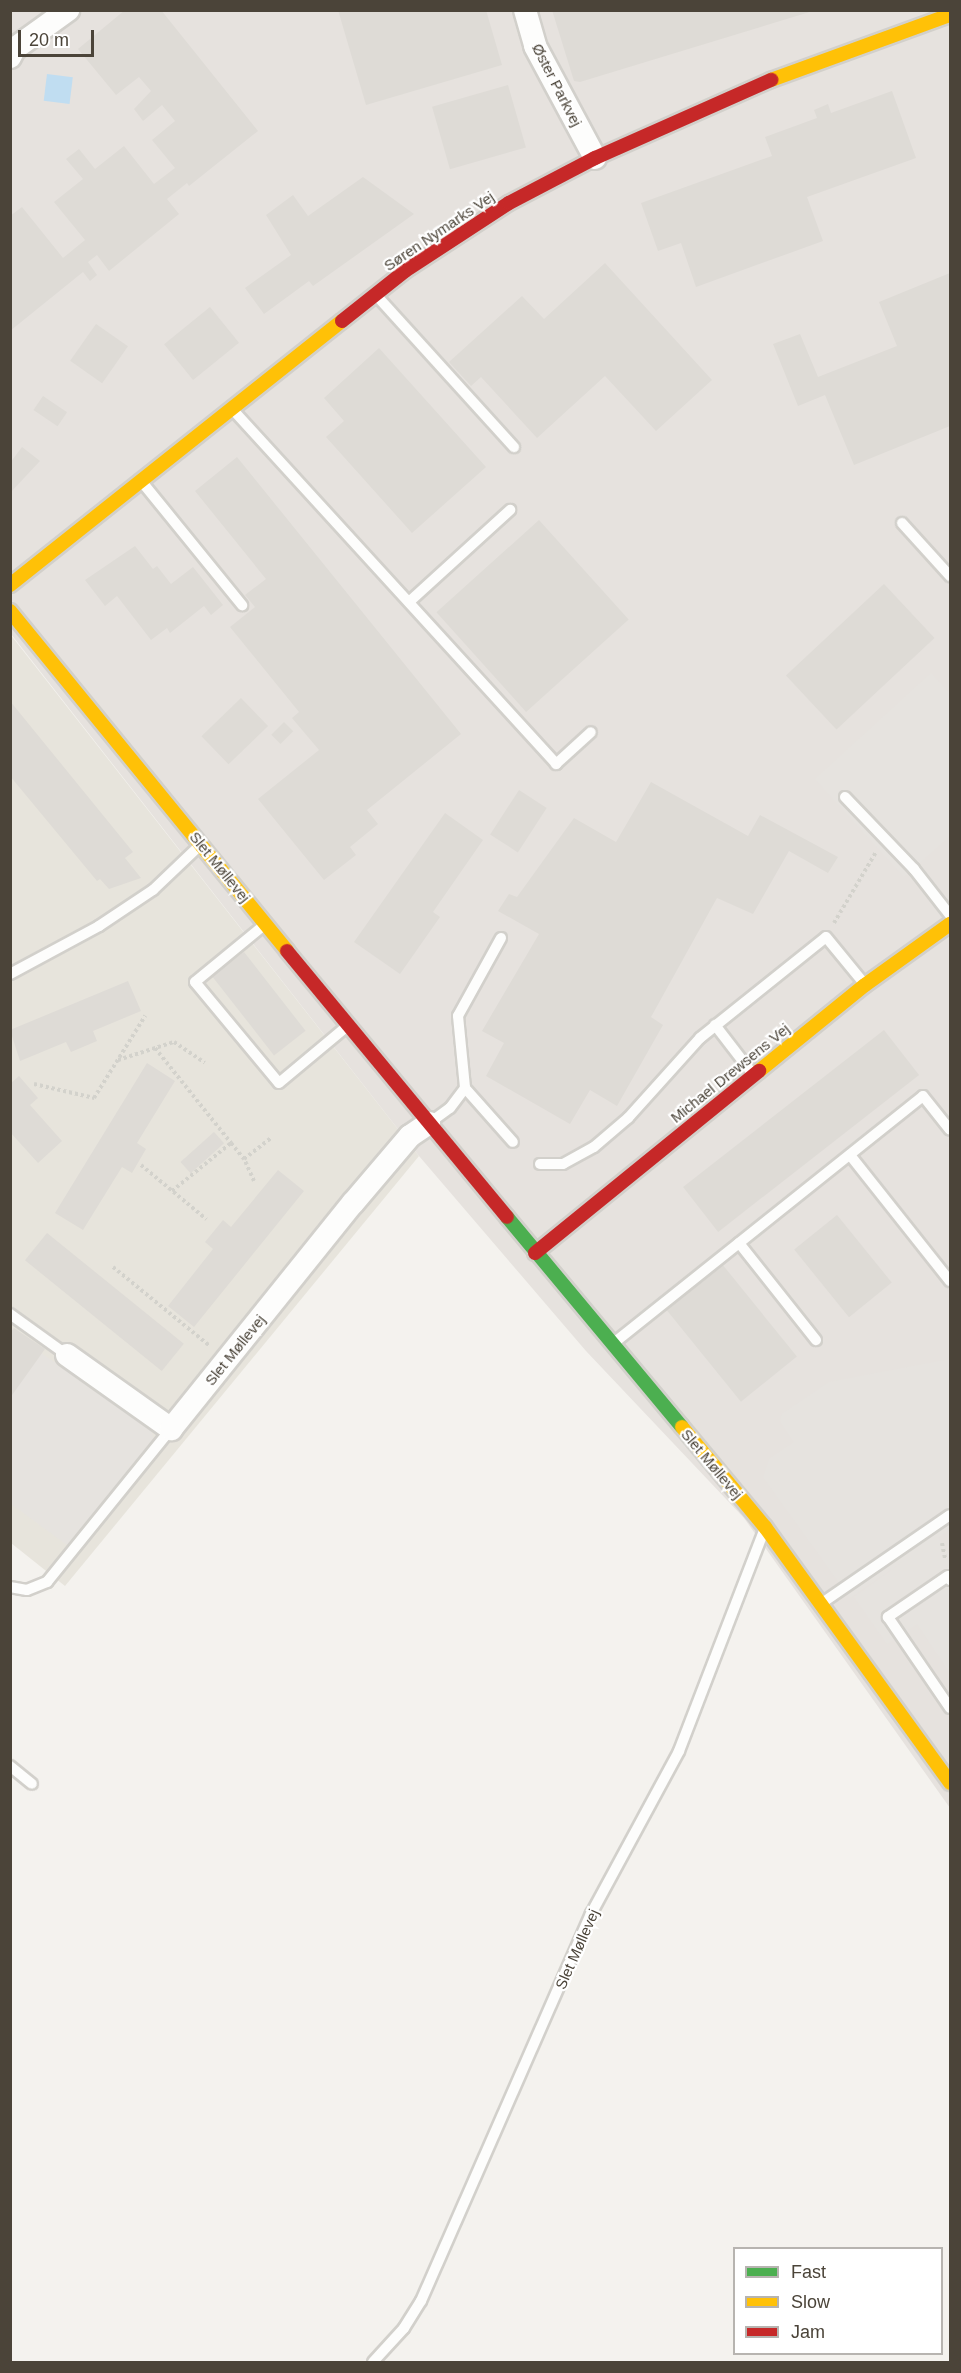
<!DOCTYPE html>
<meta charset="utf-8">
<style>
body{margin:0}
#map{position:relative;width:961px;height:2373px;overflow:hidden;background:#f4f2ee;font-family:Helvetica,sans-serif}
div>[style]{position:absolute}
.residential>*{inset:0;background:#e7e4dc}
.industrial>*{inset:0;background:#e6e2de}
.parking>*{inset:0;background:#e6e3df}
.water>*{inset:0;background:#c0ddf1;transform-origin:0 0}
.building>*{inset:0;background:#dedbd6;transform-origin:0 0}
.path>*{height:4px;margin-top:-2px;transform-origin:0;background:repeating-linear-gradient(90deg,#d3d2cc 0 3px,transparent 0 6px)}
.roads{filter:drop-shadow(2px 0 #d2d0cb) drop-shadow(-2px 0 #d2d0cb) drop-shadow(0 2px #d2d0cb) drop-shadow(0 -2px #d2d0cb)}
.lane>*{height:10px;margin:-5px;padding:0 5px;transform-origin:5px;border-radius:5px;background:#fdfdfc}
.street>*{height:22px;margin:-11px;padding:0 11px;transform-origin:11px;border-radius:11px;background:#fdfdfc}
.fast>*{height:14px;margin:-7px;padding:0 7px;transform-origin:7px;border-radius:7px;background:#4caf50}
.slow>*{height:14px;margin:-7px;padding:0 7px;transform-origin:7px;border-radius:7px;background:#ffc107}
.jam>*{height:14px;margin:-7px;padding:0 7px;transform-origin:7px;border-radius:7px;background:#c62828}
span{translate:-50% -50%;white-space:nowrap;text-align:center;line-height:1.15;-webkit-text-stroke:4.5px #fff;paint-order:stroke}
.street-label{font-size:15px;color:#4b4439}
.frame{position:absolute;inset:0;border:12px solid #4b4439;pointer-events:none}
.legend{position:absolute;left:733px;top:2247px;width:210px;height:108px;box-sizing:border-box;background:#fff;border:2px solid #b7b4b0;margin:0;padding:8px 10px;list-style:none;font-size:18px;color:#4b4439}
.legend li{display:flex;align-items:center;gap:12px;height:30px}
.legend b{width:30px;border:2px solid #b7b4b0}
.scale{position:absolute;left:18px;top:30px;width:76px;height:27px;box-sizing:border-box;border:3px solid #4b4439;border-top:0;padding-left:8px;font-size:18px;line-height:21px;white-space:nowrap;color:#4b4439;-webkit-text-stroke:4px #fff;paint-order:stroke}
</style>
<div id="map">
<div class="residential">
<div style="clip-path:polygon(10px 634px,419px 1156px,65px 1586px,11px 1543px)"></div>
</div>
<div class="industrial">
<div style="clip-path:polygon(11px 11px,950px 11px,950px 1808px,744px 1518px,586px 1351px,419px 1156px,11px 634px)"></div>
</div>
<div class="parking">
<div style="clip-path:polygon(931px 673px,950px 694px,950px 836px,904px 877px,815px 779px)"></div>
<div style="clip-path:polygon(10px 1332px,150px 1427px,154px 1440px,67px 1545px,11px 1504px)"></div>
<div style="clip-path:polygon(950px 1359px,950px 1529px,938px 1538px,950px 1554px,950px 1673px,917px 1624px,887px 1644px,854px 1597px,905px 1560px,850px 1598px,763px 1477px,769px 1459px,794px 1442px,780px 1421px,782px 1414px,829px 1382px)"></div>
</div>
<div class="water">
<div style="left:47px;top:74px;width:26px;height:27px;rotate:7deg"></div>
</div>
<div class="building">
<div style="clip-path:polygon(125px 10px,161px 10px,258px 131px,189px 186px,187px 183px,167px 199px,179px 214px,109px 271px,97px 255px,88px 262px,97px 275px,90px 281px,83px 272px,10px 331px,10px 216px,22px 207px,63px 258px,85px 240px,54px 202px,83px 179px,66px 159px,79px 149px,95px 169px,124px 146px,154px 184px,175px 168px,152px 140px,175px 121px,162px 105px,143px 121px,134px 109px,151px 91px,139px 77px,116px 95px,78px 49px)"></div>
<div style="clip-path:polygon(338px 10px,486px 10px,502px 65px,366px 105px)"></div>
<div style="clip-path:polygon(552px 10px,813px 10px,813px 11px,580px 82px,574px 81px)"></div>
<div style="left:508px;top:85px;width:65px;height:79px;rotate:74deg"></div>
<div style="clip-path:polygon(892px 91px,916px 158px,807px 197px,823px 241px,696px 287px,681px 243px,658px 251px,641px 203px,772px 156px,765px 137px,817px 118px,814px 110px,828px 104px,831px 113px)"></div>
<div style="clip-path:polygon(363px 177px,414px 214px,313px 286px,309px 281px,264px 314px,245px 288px,291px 255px,266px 215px,293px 195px,308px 216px)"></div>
<div style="clip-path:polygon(605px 263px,712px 380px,656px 431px,605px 376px,537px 438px,481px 377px,471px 386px,449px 362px,522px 296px,544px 319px)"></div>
<div style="clip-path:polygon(950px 273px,950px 426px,854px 465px,825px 395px,798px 406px,773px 344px,800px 334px,818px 377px,897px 346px,879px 302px)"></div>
<div style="left:210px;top:307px;width:46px;height:59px;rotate:51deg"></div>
<div style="left:96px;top:324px;width:39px;height:45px;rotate:35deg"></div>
<div style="clip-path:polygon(379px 348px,486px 467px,412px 533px,326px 437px,344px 421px,324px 398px)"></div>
<div style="left:43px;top:396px;width:29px;height:17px;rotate:34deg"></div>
<div style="clip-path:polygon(22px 447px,40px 461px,10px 493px,10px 463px)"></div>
<div style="clip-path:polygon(237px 457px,461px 734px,367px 810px,378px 824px,350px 847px,356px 855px,324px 880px,258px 799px,319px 750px,292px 718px,299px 712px,230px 627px,255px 607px,245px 595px,266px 579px,195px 491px)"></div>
<div style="left:539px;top:520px;width:134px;height:138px;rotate:48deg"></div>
<div style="clip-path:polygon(135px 546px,153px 569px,157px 566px,171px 584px,193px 567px,223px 605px,211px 615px,204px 606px,170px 633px,167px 628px,151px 640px,117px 596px,105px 606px,85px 580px)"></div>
<div style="left:884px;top:584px;width:74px;height:134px;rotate:47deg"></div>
<div style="left:241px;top:698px;width:39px;height:55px;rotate:46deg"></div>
<div style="clip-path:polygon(10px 701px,133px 852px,125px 858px,141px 878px,109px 889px,100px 879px,97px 881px,10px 776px)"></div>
<div style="left:284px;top:722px;width:13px;height:18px;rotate:45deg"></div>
<div style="clip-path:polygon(651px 782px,748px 836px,760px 815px,838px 857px,828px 873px,789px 851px,753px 914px,717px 898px,651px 1017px,663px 1025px,617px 1106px,590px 1090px,570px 1124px,486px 1076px,504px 1043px,482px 1031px,539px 934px,498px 911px,509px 894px,517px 897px,574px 818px,616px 842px)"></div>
<div style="left:519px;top:790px;width:33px;height:53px;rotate:33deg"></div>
<div style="clip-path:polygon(445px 813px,483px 840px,433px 912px,440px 917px,400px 974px,354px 942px)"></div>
<div style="left:244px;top:952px;width:100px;height:40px;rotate:52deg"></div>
<div style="clip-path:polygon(128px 981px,141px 1011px,93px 1031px,97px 1041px,71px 1052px,66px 1042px,20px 1061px,10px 1030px)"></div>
<div style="left:884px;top:1030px;width:57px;height:255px;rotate:52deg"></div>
<div style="clip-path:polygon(147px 1063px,175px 1081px,137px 1143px,146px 1149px,132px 1173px,122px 1167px,83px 1230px,55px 1213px)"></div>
<div style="clip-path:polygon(19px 1076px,38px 1098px,30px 1105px,62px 1141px,38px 1163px,10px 1132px,10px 1084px)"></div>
<div style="left:214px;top:1132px;width:15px;height:45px;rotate:48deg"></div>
<div style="clip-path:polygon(278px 1170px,304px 1191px,194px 1327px,168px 1306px,213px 1249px,205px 1242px,223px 1220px,231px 1227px)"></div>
<div style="left:837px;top:1215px;width:87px;height:55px;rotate:51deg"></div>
<div style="left:47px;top:1233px;width:176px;height:35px;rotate:39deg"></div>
<div style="left:722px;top:1264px;width:119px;height:72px;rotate:51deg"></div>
<div style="clip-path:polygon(14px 1328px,45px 1349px,10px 1398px,10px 1333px)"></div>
</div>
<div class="path">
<div style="left:834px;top:923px;width:82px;rotate:-59.4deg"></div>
<div style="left:155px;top:1048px;width:122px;rotate:51.3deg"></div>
<div style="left:118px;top:1060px;width:59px;rotate:-17.8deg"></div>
<div style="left:174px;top:1042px;width:37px;rotate:34deg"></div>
<div style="left:34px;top:1084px;width:62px;rotate:13.1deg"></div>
<div style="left:94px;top:1098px;width:97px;rotate:-58.1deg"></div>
<div style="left:141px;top:1165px;width:85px;rotate:39.7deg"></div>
<div style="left:254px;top:1181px;width:24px;rotate:-114deg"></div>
<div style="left:244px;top:1159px;width:34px;rotate:-38deg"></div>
<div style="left:172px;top:1191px;width:76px;rotate:-39.1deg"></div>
<div style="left:231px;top:1143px;width:21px;rotate:51deg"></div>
<div style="left:113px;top:1267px;width:125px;rotate:39.2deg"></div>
<div style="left:942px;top:1543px;width:16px;rotate:79deg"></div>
</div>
<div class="roads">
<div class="lane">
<div style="left:377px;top:296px;width:204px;rotate:47.8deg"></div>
<div style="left:234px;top:411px;width:478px;rotate:47.6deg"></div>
<div style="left:556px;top:764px;width:47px;rotate:-42.4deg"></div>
<div style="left:142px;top:482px;width:159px;rotate:50.9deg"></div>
<div style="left:902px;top:523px;width:72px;rotate:47.8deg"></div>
<div style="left:409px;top:602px;width:137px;rotate:-42.3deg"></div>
<div style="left:845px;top:797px;width:100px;rotate:46.2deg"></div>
<div style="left:914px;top:869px;width:58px;rotate:52deg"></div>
<div style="left:263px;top:926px;width:88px;rotate:140.5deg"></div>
<div style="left:195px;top:982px;width:131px;rotate:50.3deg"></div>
<div style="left:279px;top:1083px;width:86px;rotate:-39.8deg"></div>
<div style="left:501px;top:938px;width:89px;rotate:118.9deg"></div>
<div style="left:458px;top:1016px;width:72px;rotate:84.4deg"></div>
<div style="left:465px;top:1088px;width:72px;rotate:48.4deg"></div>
<div style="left:10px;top:974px;width:101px;rotate:-28.3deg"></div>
<div style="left:99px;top:926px;width:65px;rotate:-33.7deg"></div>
<div style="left:153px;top:890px;width:64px;rotate:-43.7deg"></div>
<div style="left:715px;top:1025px;width:61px;rotate:52.4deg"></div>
<div style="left:432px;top:1121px;width:22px;rotate:-36deg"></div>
<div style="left:450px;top:1108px;width:25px;rotate:-53deg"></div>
<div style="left:850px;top:1155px;width:161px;rotate:51.6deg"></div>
<div style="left:540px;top:1164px;width:23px"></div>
<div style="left:563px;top:1164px;width:35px;rotate:-29deg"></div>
<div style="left:594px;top:1147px;width:45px;rotate:-40.5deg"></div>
<div style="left:628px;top:1118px;width:108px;rotate:-48deg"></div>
<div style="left:700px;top:1038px;width:161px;rotate:-38.7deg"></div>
<div style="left:826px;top:937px;width:58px;rotate:50.6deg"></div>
<div style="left:739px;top:1243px;width:124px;rotate:51.6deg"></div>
<div style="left:10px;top:1314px;width:70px;rotate:35.7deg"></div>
<div style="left:615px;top:1342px;width:394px;rotate:-38.6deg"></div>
<div style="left:923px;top:1096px;width:43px;rotate:51.5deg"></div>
<div style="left:950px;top:1580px;width:4px;rotate:-117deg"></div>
<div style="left:948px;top:1576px;width:73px;rotate:145.7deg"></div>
<div style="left:888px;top:1617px;width:110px;rotate:55.7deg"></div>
<div style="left:10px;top:1587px;width:17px;rotate:10deg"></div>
<div style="left:27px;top:1590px;width:22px;rotate:-22deg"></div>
<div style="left:47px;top:1582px;width:197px;rotate:-51deg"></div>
<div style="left:822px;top:1603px;width:155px;rotate:-34.5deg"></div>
<div style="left:10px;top:1766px;width:28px;rotate:39deg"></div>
<div style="left:373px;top:2362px;width:46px;rotate:-47.6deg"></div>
<div style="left:404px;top:2328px;width:32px;rotate:-58deg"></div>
<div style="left:421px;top:2301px;width:423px;rotate:-66.3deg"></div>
<div style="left:591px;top:1914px;width:185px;rotate:-61.6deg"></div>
<div style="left:679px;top:1751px;width:234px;rotate:-68.9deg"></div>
</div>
<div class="street">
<div style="left:525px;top:10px;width:37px;rotate:74deg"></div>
<div style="left:535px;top:46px;width:127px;rotate:61.8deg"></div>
<div style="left:10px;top:57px;width:9px;rotate:-63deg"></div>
<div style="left:14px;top:49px;width:67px;rotate:-35.8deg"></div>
<div style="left:67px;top:1355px;width:128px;rotate:35.4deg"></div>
<div style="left:171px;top:1429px;width:290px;rotate:-51.2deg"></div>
<div style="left:353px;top:1203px;width:88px;rotate:-49.6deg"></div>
<div style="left:410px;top:1136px;width:23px;rotate:-34deg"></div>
</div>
<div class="fast">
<div style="left:507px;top:1217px;width:273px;rotate:50.2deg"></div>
</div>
<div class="slow">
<div style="left:771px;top:80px;width:190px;rotate:-20deg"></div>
<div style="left:10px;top:585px;width:424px;rotate:-38.5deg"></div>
<div style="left:10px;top:611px;width:439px;rotate:50.8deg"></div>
<div style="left:759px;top:1071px;width:136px;rotate:-39.1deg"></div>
<div style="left:865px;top:985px;width:105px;rotate:-35.7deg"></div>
<div style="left:682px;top:1427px;width:130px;rotate:50.3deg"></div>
<div style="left:765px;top:1527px;width:316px;rotate:54.1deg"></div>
</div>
<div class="jam">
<div style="left:342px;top:321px;width:80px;rotate:-38.4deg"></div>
<div style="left:405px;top:271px;width:124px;rotate:-33.2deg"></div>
<div style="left:509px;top:203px;width:97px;rotate:-27.6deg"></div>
<div style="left:595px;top:158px;width:193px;rotate:-23.9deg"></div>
<div style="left:287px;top:951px;width:345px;rotate:50.4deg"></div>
<div style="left:535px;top:1253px;width:289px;rotate:-39.1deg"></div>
</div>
</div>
<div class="street-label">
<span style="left:557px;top:85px;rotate:63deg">Øster Parkvej</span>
<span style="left:439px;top:231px;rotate:-34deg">Søren Nymarks Vej</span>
<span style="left:220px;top:867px;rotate:51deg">Slet Møllevej</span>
<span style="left:730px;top:1073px;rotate:-39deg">Michael Drewsens Vej</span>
<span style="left:235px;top:1350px;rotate:-51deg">Slet Møllevej</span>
<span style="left:712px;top:1464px;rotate:50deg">Slet Møllevej</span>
<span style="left:577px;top:1949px;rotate:-66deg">Slet Møllevej</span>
</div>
<div class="frame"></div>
<ul class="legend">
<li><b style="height:8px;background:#4caf50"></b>Fast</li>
<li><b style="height:8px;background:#ffc107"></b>Slow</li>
<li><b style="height:8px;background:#c62828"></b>Jam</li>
</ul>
<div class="scale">20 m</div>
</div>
